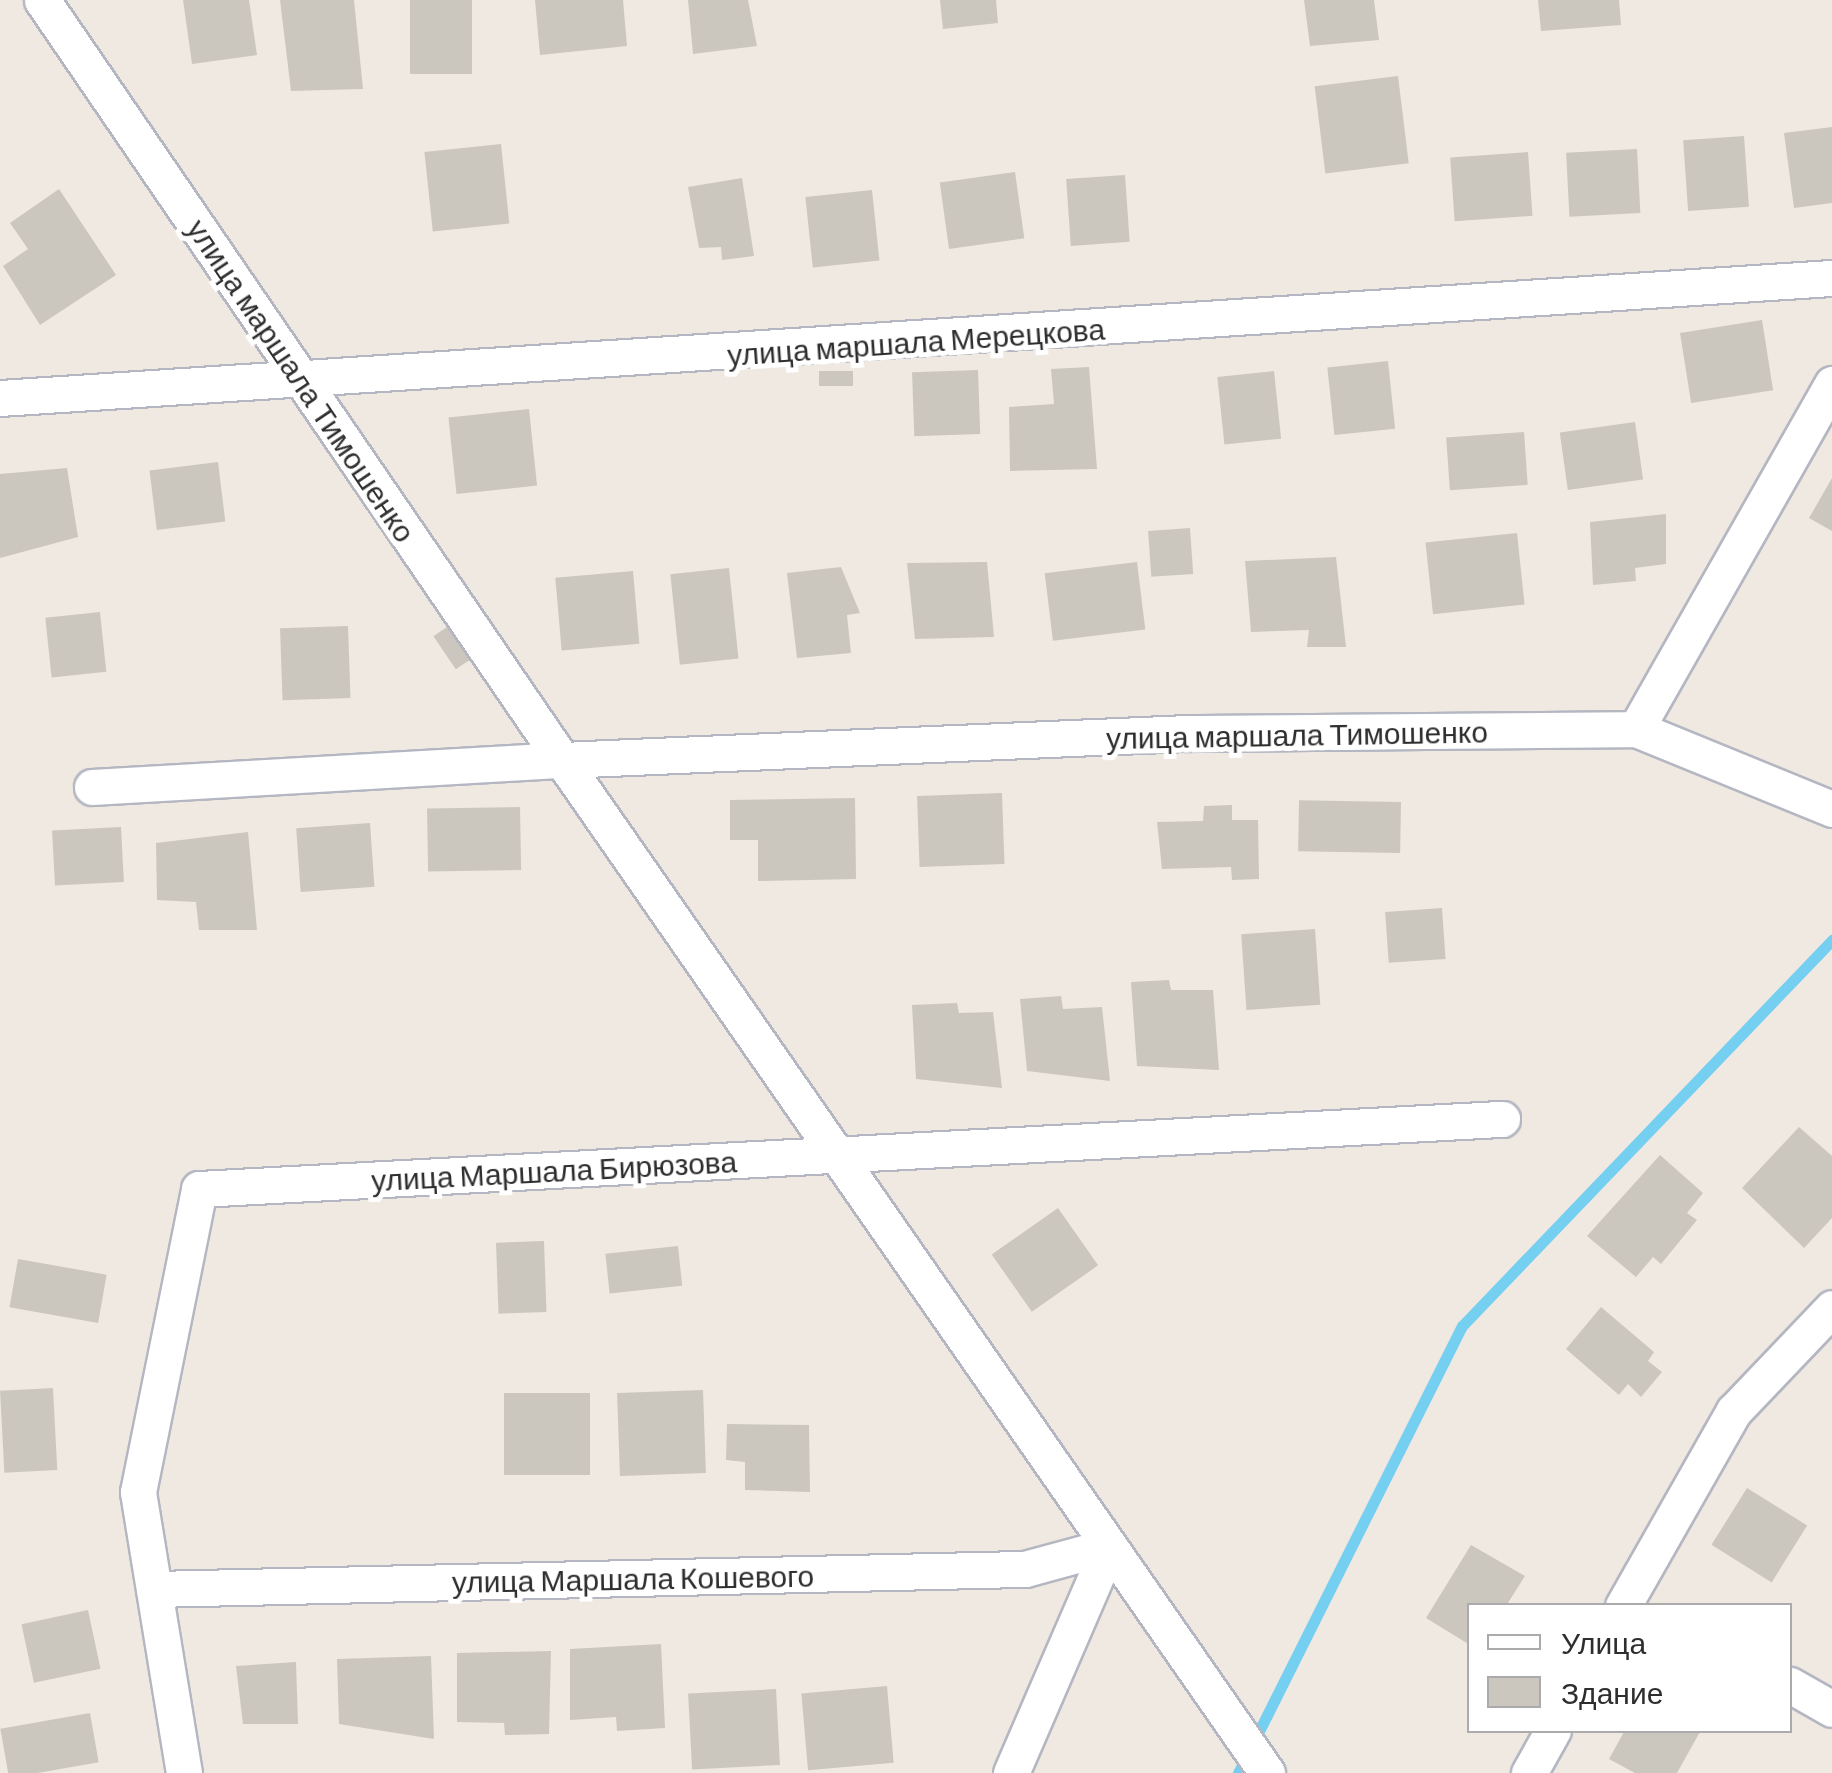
<!DOCTYPE html>
<meta charset="utf-8">
<style>
body{margin:0}
#map{position:relative;width:1832px;height:1773px;overflow:hidden;background:#efe9e1;font-family:Barlow,sans-serif}
div>[style]{position:absolute}
.stream>*{height:11px;margin:-5.5px;padding:0 5.5px;transform-origin:5.5px;border-radius:5.5px;background:#75cff0}
.building>*{inset:0;background:#cbc7bf;transform-origin:0 0}
.roads{filter:drop-shadow(2px 0 #b4b7c1) drop-shadow(-2px 0 #b4b7c1) drop-shadow(0 2px #b4b7c1) drop-shadow(0 -2px #b4b7c1)}
.minor>*{height:35px;margin:-17.5px;padding:0 17.5px;transform-origin:17.5px;border-radius:17.5px;background:#fff}
span{translate:-50% -50%;white-space:nowrap;text-align:center;line-height:1.15;-webkit-text-stroke:10px #fff;paint-order:stroke}
.street-label{font-size:30px;color:#2e2e2e}
.legend{position:absolute;left:1467px;top:1603px;width:325px;height:130px;box-sizing:border-box;background:#fff;border:2px solid #ababab;margin:0;padding:12px 18px;list-style:none;font-size:30px;color:#2e2e2e}
.legend li{display:flex;align-items:center;gap:20px;height:50px}
.legend b{width:50px;border:2px solid #ababab}
</style>
<div id="map">
<div class="stream">
<div style="left:1238px;top:1773px;width:500px;rotate:-63.4deg"></div>
<div style="left:1462px;top:1326px;width:535px;rotate:-46.21deg"></div>
</div>
<div class="building">
<div style="clip-path:polygon(183px 0,249px 0,257px 55px,192px 64px)"></div>
<div style="clip-path:polygon(280px 0,354px 0,363px 89px,291px 91px)"></div>
<div style="left:410px;top:0;width:62px;height:74px"></div>
<div style="clip-path:polygon(535px 0,623px 0,627px 46px,540px 55px)"></div>
<div style="clip-path:polygon(688px 0,748px 0,757px 46px,693px 54px)"></div>
<div style="clip-path:polygon(940px 0,996px 0,998px 23px,943px 29px)"></div>
<div style="clip-path:polygon(1304px 0,1374px 0,1379px 40px,1310px 46px)"></div>
<div style="clip-path:polygon(1538px 0,1619px 0,1621px 25px,1541px 31px)"></div>
<div style="left:1398px;top:76px;width:88px;height:84px;rotate:83deg"></div>
<div style="clip-path:polygon(1832px 127px,1832px 203px,1794px 208px,1784px 133px)"></div>
<div style="left:1744px;top:136px;width:71px;height:61px;rotate:86deg"></div>
<div style="left:501px;top:144px;width:80px;height:77px;rotate:84deg"></div>
<div style="left:1637px;top:149px;width:64px;height:71px;rotate:87deg"></div>
<div style="left:1528px;top:152px;width:64px;height:78px;rotate:86deg"></div>
<div style="left:1015px;top:172px;width:67px;height:76px;rotate:82deg"></div>
<div style="left:1125px;top:175px;width:67px;height:59px;rotate:86deg"></div>
<div style="clip-path:polygon(742px 178px,754px 256px,722px 260px,721px 247px,699px 248px,688px 187px)"></div>
<div style="clip-path:polygon(59px 189px,116px 275px,40px 325px,3px 266px,28px 249px,10px 223px)"></div>
<div style="left:872px;top:190px;width:71px;height:67px;rotate:84deg"></div>
<div style="left:1762px;top:320px;width:71px;height:83px;rotate:81deg"></div>
<div style="left:1388px;top:361px;width:68px;height:61px;rotate:84deg"></div>
<div style="clip-path:polygon(1089px 367px,1097px 469px,1010px 471px,1009px 407px,1054px 404px,1051px 369px)"></div>
<div style="left:978px;top:370px;width:64px;height:66px;rotate:88deg"></div>
<div style="left:853px;top:371px;width:15px;height:34px;rotate:90deg"></div>
<div style="left:1274px;top:371px;width:68px;height:57px;rotate:84deg"></div>
<div style="left:529px;top:409px;width:77px;height:81px;rotate:84deg"></div>
<div style="left:1635px;top:422px;width:58px;height:76px;rotate:82deg"></div>
<div style="left:1524px;top:432px;width:53px;height:78px;rotate:86deg"></div>
<div style="left:218px;top:462px;width:60px;height:69px;rotate:83deg"></div>
<div style="clip-path:polygon(67px 468px,78px 537px,0 558px,0 474px)"></div>
<div style="clip-path:polygon(1832px 478px,1832px 531px,1809px 518px)"></div>
<div style="clip-path:polygon(1666px 514px,1666px 564px,1635px 568px,1636px 581px,1593px 585px,1590px 522px)"></div>
<div style="left:1190px;top:528px;width:46px;height:42px;rotate:86deg"></div>
<div style="left:1517px;top:533px;width:72px;height:92px;rotate:84deg"></div>
<div style="clip-path:polygon(1336px 557px,1346px 647px,1307px 647px,1309px 630px,1251px 632px,1245px 561px)"></div>
<div style="clip-path:polygon(987px 562px,994px 637px,915px 639px,907px 563px)"></div>
<div style="left:1137px;top:562px;width:68px;height:93px;rotate:83deg"></div>
<div style="clip-path:polygon(841px 567px,860px 613px,847px 615px,851px 653px,797px 658px,787px 573px)"></div>
<div style="left:729px;top:568px;width:91px;height:59px;rotate:84deg"></div>
<div style="left:633px;top:571px;width:73px;height:78px;rotate:85deg"></div>
<div style="left:100px;top:612px;width:60px;height:55px;rotate:84deg"></div>
<div style="left:450px;top:625px;width:40px;height:20px;rotate:56deg"></div>
<div style="left:348px;top:626px;width:72px;height:68px;rotate:88deg"></div>
<div style="left:1002px;top:793px;width:71px;height:85px;rotate:88deg"></div>
<div style="clip-path:polygon(855px 798px,856px 879px,758px 881px,758px 840px,730px 840px,730px 800px)"></div>
<div style="left:1401px;top:802px;width:51px;height:102px;rotate:91deg"></div>
<div style="clip-path:polygon(1232px 805px,1232px 820px,1258px 820px,1259px 879px,1232px 880px,1231px 867px,1162px 869px,1157px 822px,1203px 821px,1204px 806px)"></div>
<div style="left:520px;top:807px;width:63px;height:93px;rotate:89deg"></div>
<div style="left:370px;top:823px;width:64px;height:74px;rotate:86deg"></div>
<div style="left:121px;top:827px;width:55px;height:69px;rotate:87deg"></div>
<div style="clip-path:polygon(248px 832px,257px 930px,199px 930px,196px 902px,157px 900px,156px 843px)"></div>
<div style="left:1442px;top:908px;width:51px;height:57px;rotate:86deg"></div>
<div style="left:1315px;top:929px;width:76px;height:74px;rotate:86deg"></div>
<div style="clip-path:polygon(1169px 980px,1171px 990px,1213px 990px,1219px 1070px,1137px 1066px,1131px 982px)"></div>
<div style="clip-path:polygon(1061px 996px,1063px 1009px,1102px 1007px,1110px 1081px,1027px 1071px,1020px 999px)"></div>
<div style="clip-path:polygon(957px 1003px,959px 1013px,993px 1012px,1002px 1088px,916px 1079px,912px 1005px)"></div>
<div style="clip-path:polygon(1799px 1127px,1832px 1156px,1832px 1218px,1804px 1248px,1742px 1188px)"></div>
<div style="clip-path:polygon(1660px 1155px,1703px 1193px,1687px 1213px,1697px 1220px,1661px 1264px,1653px 1257px,1636px 1277px,1587px 1236px)"></div>
<div style="left:1058px;top:1208px;width:70px;height:81px;rotate:55deg"></div>
<div style="left:544px;top:1241px;width:71px;height:48px;rotate:88deg"></div>
<div style="left:678px;top:1246px;width:40px;height:73px;rotate:84deg"></div>
<div style="left:18px;top:1259px;width:90px;height:49px;rotate:10deg"></div>
<div style="clip-path:polygon(1601px 1307px,1654px 1352px,1648px 1361px,1662px 1372px,1641px 1397px,1628px 1384px,1619px 1395px,1566px 1349px)"></div>
<div style="left:53px;top:1388px;width:82px;height:53px;rotate:87deg"></div>
<div style="left:703px;top:1390px;width:83px;height:86px;rotate:88deg"></div>
<div style="left:590px;top:1393px;width:82px;height:86px;rotate:90deg"></div>
<div style="clip-path:polygon(727px 1424px,809px 1425px,810px 1492px,745px 1490px,745px 1462px,726px 1460px)"></div>
<div style="left:1747px;top:1488px;width:71px;height:67px;rotate:32deg"></div>
<div style="clip-path:polygon(1471px 1545px,1525px 1576px,1506px 1606px,1470px 1606px,1470px 1645px,1426px 1618px)"></div>
<div style="left:88px;top:1610px;width:60px;height:68px;rotate:78deg"></div>
<div style="clip-path:polygon(661px 1644px,665px 1728px,617px 1731px,616px 1717px,570px 1720px,570px 1649px)"></div>
<div style="clip-path:polygon(551px 1651px,549px 1734px,505px 1735px,504px 1723px,457px 1722px,457px 1653px)"></div>
<div style="clip-path:polygon(431px 1656px,434px 1739px,339px 1724px,337px 1659px)"></div>
<div style="clip-path:polygon(296px 1662px,298px 1724px,243px 1724px,236px 1666px)"></div>
<div style="left:887px;top:1686px;width:77px;height:86px;rotate:85deg"></div>
<div style="left:776px;top:1689px;width:76px;height:88px;rotate:87deg"></div>
<div style="left:90px;top:1713px;width:50px;height:91px;rotate:80deg"></div>
<div style="clip-path:polygon(1625px 1730px,1701px 1730px,1677px 1773px,1635px 1773px,1609px 1759px)"></div>
</div>
<div class="roads">
<div class="minor">
<div style="left:42px;top:0;width:921px;rotate:55.62deg"></div>
<div style="left:562px;top:760px;width:627px;rotate:-2.47deg"></div>
<div style="left:1188px;top:733px;width:448px;rotate:-0.5deg"></div>
<div style="left:1636px;top:729px;width:397px;rotate:-60.4deg"></div>
<div style="left:0;top:398px;width:1836px;rotate:-3.75deg"></div>
<div style="left:1636px;top:729px;width:212px;rotate:22.2deg"></div>
<div style="left:92px;top:787px;width:471px;rotate:-3.3deg"></div>
<div style="left:562px;top:760px;width:1234px;rotate:55.16deg"></div>
<div style="left:154px;top:1589px;width:871px;rotate:-1.32deg"></div>
<div style="left:1025px;top:1569px;width:87px;rotate:-15.3deg"></div>
<div style="left:1623px;top:1606px;width:224px;rotate:-60.4deg"></div>
<div style="left:1734px;top:1411px;width:142px;rotate:-46.4deg"></div>
<div style="left:1790px;top:1685px;width:48px;rotate:29.7deg"></div>
<div style="left:184px;top:1773px;width:285px;rotate:-99.3deg"></div>
<div style="left:138px;top:1492px;width:309px;rotate:-78.6deg"></div>
<div style="left:199px;top:1189px;width:1305px;rotate:-3.08deg"></div>
<div style="left:1011px;top:1773px;width:247px;rotate:-66.6deg"></div>
<div style="left:1529px;top:1773px;width:49px;rotate:-60.8deg"></div>
</div>
</div>
<div class="street-label">
<span style="left:916px;top:341px;rotate:-4deg">улица маршала Мерецкова</span>
<span style="left:302px;top:380px;rotate:56deg">улица маршала Тимошенко</span>
<span style="left:1297px;top:734px;rotate:-1deg">улица маршала Тимошенко</span>
<span style="left:554px;top:1170px;rotate:-3deg">улица Маршала Бирюзова</span>
<span style="left:633px;top:1578px;rotate:-1deg">улица Маршала Кошевого</span>
</div>
<ul class="legend">
<li><b style="height:12px;background:#fff"></b>Улица</li>
<li><b style="height:28px;background:#cbc7bf"></b>Здание</li>
</ul>
</div>
